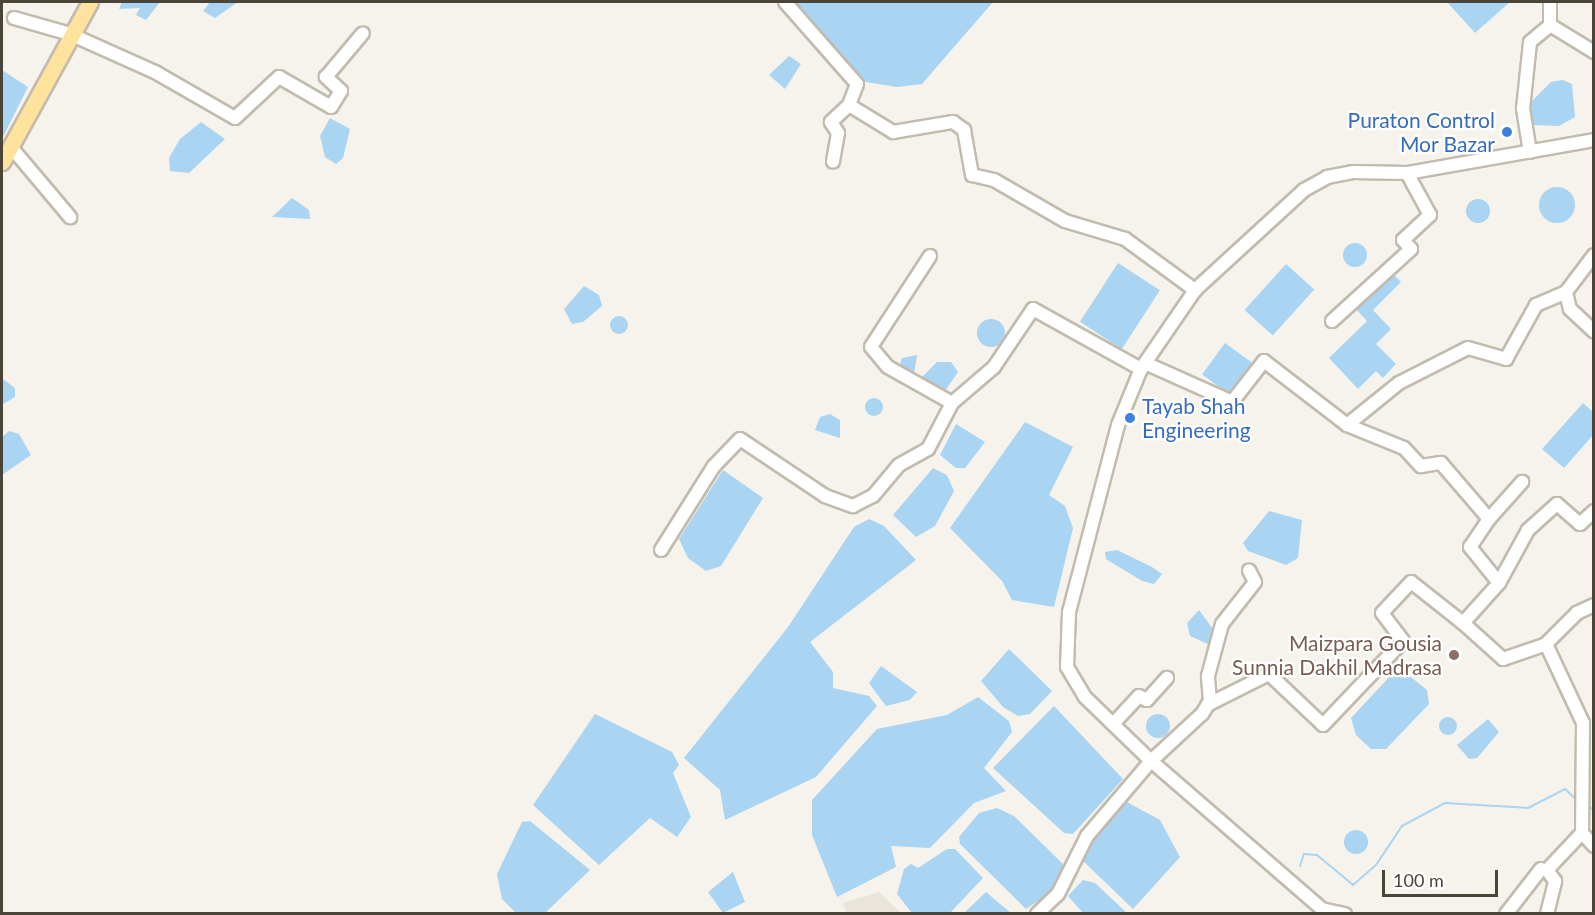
<!DOCTYPE html>
<style>
body{margin:0}
#map{position:relative;width:1595px;height:915px;overflow:hidden;background:#f6f3ec;font-family:Lato,sans-serif}
div>[style]{position:absolute}
.residential>*{inset:0;background:#eae5da}
.water>*{inset:0;background:#a9d4f2;transform-origin:0 0}
.round{border-radius:50%}
.stream>*{height:2px;margin:-1px;padding:0 1px;transform-origin:1px;border-radius:1px;background:#a9d4f2}
.roads{filter:drop-shadow(2px 0 #c2bbae) drop-shadow(-2px 0 #c2bbae) drop-shadow(0 2px #c2bbae) drop-shadow(0 -2px #c2bbae)}
.minor>*{height:12px;margin:-6px;padding:0 6px;transform-origin:6px;border-radius:6px;background:#fff}
.major>*{height:15px;margin:-7.5px;padding:0 7.5px;transform-origin:7.5px;border-radius:7.5px;background:#ffe39c}
.dots>*{width:16px;height:16px;translate:-50% -50%;box-sizing:border-box;border:3px solid #fff;border-radius:50%}
span{translate:-50% -50%;white-space:nowrap;text-align:center;line-height:1.15;-webkit-text-stroke:4.5px #fff;paint-order:stroke}
.shop-label{font-size:21px;color:#366cbe}
.right{translate:-100% -50%;text-align:right}
.left{translate:0 -50%;text-align:left}
.education-label{font-size:21px;color:#785e54}
.frame{position:absolute;inset:0;border:3px solid #4b4439;pointer-events:none}
.scale{position:absolute;left:1382px;top:870px;width:116px;height:27px;box-sizing:border-box;border:3px solid #4b4439;border-top:0;padding-left:8px;font-size:18px;line-height:21px;white-space:nowrap;color:#4b4439;-webkit-text-stroke:4px #fff;paint-order:stroke}
</style>
<div id="map">
<div class="residential">
<div style="clip-path:polygon(879px 892px,901px 913px,847px 913px,842px 903px)"></div>
</div>
<div class="water">
<div style="clip-path:polygon(122px 2px,160px 2px,146px 20px,136px 15px,140px 8px,119px 9px)"></div>
<div style="clip-path:polygon(210px 2px,238px 2px,215px 18px,203px 11px)"></div>
<div style="clip-path:polygon(789px 2px,993px 2px,922px 84px,897px 87px,866px 82px)"></div>
<div style="clip-path:polygon(1447px 2px,1510px 2px,1475px 33px)"></div>
<div style="clip-path:polygon(789px 56px,801px 64px,785px 89px,769px 75px)"></div>
<div style="clip-path:polygon(2px 70px,28px 87px,2px 139px)"></div>
<div style="clip-path:polygon(1563px 80px,1572px 84px,1575px 117px,1559px 126px,1533px 125px,1531px 102px,1551px 82px)"></div>
<div style="clip-path:polygon(330px 118px,350px 129px,343px 158px,336px 164px,325px 157px,320px 136px)"></div>
<div style="clip-path:polygon(201px 122px,225px 139px,189px 173px,170px 171px,169px 158px,180px 139px)"></div>
<div class="round" style="left:1539px;top:187px;width:36px;height:36px"></div>
<div style="clip-path:polygon(292px 198px,309px 210px,310px 219px,272px 217px)"></div>
<div class="round" style="left:1466px;top:199px;width:24px;height:24px"></div>
<div class="round" style="left:1343px;top:243px;width:24px;height:24px"></div>
<div style="left:1118px;top:263px;width:50px;height:70px;rotate:33deg"></div>
<div style="left:1286px;top:264px;width:38px;height:62px;rotate:42deg"></div>
<div style="clip-path:polygon(1391px 272px,1401px 282px,1373px 310px,1391px 329px,1376px 344px,1396px 364px,1383px 378px,1376px 371px,1358px 389px,1329px 358px,1367px 321px,1354px 307px)"></div>
<div style="clip-path:polygon(584px 286px,599px 295px,602px 306px,583px 322px,572px 324px,564px 309px)"></div>
<div class="round" style="left:610px;top:316px;width:18px;height:18px"></div>
<div class="round" style="left:977px;top:319px;width:28px;height:28px"></div>
<div style="left:1225px;top:343px;width:34px;height:39px;rotate:36deg"></div>
<div style="clip-path:polygon(917px 355px,914px 375px,899px 368px,902px 358px)"></div>
<div style="clip-path:polygon(937px 362px,951px 362px,958px 372px,943px 394px,919px 380px)"></div>
<div style="clip-path:polygon(3px 379px,15px 388px,15px 397px,3px 404px)"></div>
<div class="round" style="left:865px;top:398px;width:18px;height:18px"></div>
<div style="clip-path:polygon(1583px 403px,1593px 412px,1593px 435px,1564px 468px,1542px 449px)"></div>
<div style="clip-path:polygon(830px 414px,840px 420px,840px 438px,815px 430px,820px 417px)"></div>
<div style="clip-path:polygon(1025px 422px,1073px 447px,1049px 495px,1065px 506px,1073px 528px,1054px 607px,1012px 600px,1002px 581px,950px 528px)"></div>
<div style="clip-path:polygon(956px 424px,985px 442px,965px 468px,956px 468px,940px 455px)"></div>
<div style="clip-path:polygon(9px 431px,19px 434px,31px 455px,2px 475px,2px 437px)"></div>
<div style="clip-path:polygon(933px 468px,947px 475px,954px 491px,935px 526px,916px 537px,893px 515px)"></div>
<div style="clip-path:polygon(723px 470px,763px 498px,721px 566px,706px 571px,688px 558px,679px 539px)"></div>
<div style="clip-path:polygon(1269px 511px,1302px 520px,1298px 558px,1286px 565px,1248px 551px,1243px 543px)"></div>
<div style="clip-path:polygon(869px 519px,884px 526px,916px 560px,810px 642px,833px 672px,833px 688px,869px 696px,877px 706px,816px 777px,725px 820px,720px 790px,684px 758px,788px 627px,854px 527px)"></div>
<div style="clip-path:polygon(1117px 550px,1152px 567px,1162px 574px,1154px 584px,1142px 581px,1106px 559px,1105px 552px)"></div>
<div style="clip-path:polygon(1199px 610px,1213px 629px,1212px 646px,1190px 636px,1187px 623px)"></div>
<div style="clip-path:polygon(1009px 649px,1052px 691px,1030px 714px,1018px 716px,1003px 707px,981px 681px)"></div>
<div style="clip-path:polygon(881px 666px,917px 692px,910px 700px,886px 706px,869px 683px)"></div>
<div style="clip-path:polygon(1402px 670px,1427px 690px,1429px 704px,1386px 749px,1371px 749px,1356px 735px,1351px 718px,1394px 672px)"></div>
<div style="clip-path:polygon(978px 697px,1009px 721px,1012px 732px,984px 768px,1006px 791px,974px 803px,930px 848px,891px 846px,896px 867px,837px 897px,812px 835px,812px 800px,877px 729px,947px 715px)"></div>
<div style="clip-path:polygon(1054px 706px,1123px 779px,1073px 834px,1064px 833px,993px 768px)"></div>
<div class="round" style="left:1146px;top:714px;width:24px;height:24px"></div>
<div style="clip-path:polygon(595px 714px,672px 752px,679px 765px,673px 773px,691px 817px,677px 837px,650px 818px,599px 865px,533px 805px)"></div>
<div class="round" style="left:1439px;top:717px;width:18px;height:18px"></div>
<div style="clip-path:polygon(1488px 719px,1499px 732px,1477px 758px,1469px 759px,1457px 745px)"></div>
<div style="clip-path:polygon(1125px 801px,1160px 820px,1180px 857px,1133px 909px,1082px 860px,1096px 831px)"></div>
<div style="clip-path:polygon(997px 808px,1014px 816px,1066px 867px,1047px 895px,1026px 909px,960px 844px,959px 837px,979px 813px)"></div>
<div style="clip-path:polygon(530px 821px,590px 870px,545px 913px,516px 913px,502px 899px,497px 874px,522px 822px)"></div>
<div class="round" style="left:1344px;top:830px;width:24px;height:24px"></div>
<div style="clip-path:polygon(947px 849px,955px 849px,983px 878px,950px 913px,912px 913px,897px 894px,904px 869px,911px 864px,918px 868px)"></div>
<div style="clip-path:polygon(733px 872px,745px 902px,723px 913px,708px 892px)"></div>
<div style="clip-path:polygon(1083px 880px,1095px 883px,1127px 913px,1083px 913px,1068px 896px)"></div>
<div style="clip-path:polygon(986px 892px,993px 898px,1011px 913px,964px 913px)"></div>
</div>
<div class="stream">
<div style="left:1591px;top:808px;width:3px;rotate:18deg"></div>
<div style="left:1300px;top:866px;width:13px;rotate:-72deg"></div>
<div style="left:1304px;top:854px;width:13px;rotate:4deg"></div>
<div style="left:1317px;top:855px;width:47px;rotate:39.8deg"></div>
<div style="left:1353px;top:885px;width:30px;rotate:-41deg"></div>
<div style="left:1376px;top:865px;width:47px;rotate:-56.3deg"></div>
<div style="left:1402px;top:826px;width:49px;rotate:-28.1deg"></div>
<div style="left:1445px;top:803px;width:83px;rotate:3.4deg"></div>
<div style="left:1528px;top:808px;width:42px;rotate:-27.2deg"></div>
<div style="left:1565px;top:789px;width:16px;rotate:43deg"></div>
</div>
<div class="roads">
<div class="minor">
<div style="left:785px;top:2px;width:109px;rotate:48.7deg"></div>
<div style="left:857px;top:84px;width:22px;rotate:111deg"></div>
<div style="left:849px;top:105px;width:25px;rotate:137deg"></div>
<div style="left:831px;top:122px;width:13px;rotate:58deg"></div>
<div style="left:838px;top:133px;width:29px;rotate:100deg"></div>
<div style="left:14px;top:18px;width:58px;rotate:15.9deg"></div>
<div style="left:70px;top:34px;width:93px;rotate:24.1deg"></div>
<div style="left:155px;top:72px;width:92px;rotate:29.9deg"></div>
<div style="left:235px;top:118px;width:60px;rotate:-43deg"></div>
<div style="left:279px;top:77px;width:60px;rotate:30deg"></div>
<div style="left:331px;top:107px;width:19px;rotate:-58deg"></div>
<div style="left:341px;top:91px;width:21px;rotate:-137deg"></div>
<div style="left:326px;top:77px;width:57px;rotate:-49.9deg"></div>
<div style="left:1550px;top:25px;width:52px;rotate:31.5deg"></div>
<div style="left:849px;top:105px;width:52px;rotate:31.5deg"></div>
<div style="left:893px;top:132px;width:61px;rotate:-9.5deg"></div>
<div style="left:953px;top:122px;width:14px;rotate:36deg"></div>
<div style="left:964px;top:130px;width:46px;rotate:79.9deg"></div>
<div style="left:972px;top:175px;width:23px;rotate:13deg"></div>
<div style="left:994px;top:180px;width:82px;rotate:30deg"></div>
<div style="left:1065px;top:221px;width:63px;rotate:16.7deg"></div>
<div style="left:1125px;top:239px;width:87px;rotate:36.1deg"></div>
<div style="left:11px;top:147px;width:92px;rotate:49.9deg"></div>
<div style="left:1530px;top:152px;width:44px;rotate:-99.2deg"></div>
<div style="left:1523px;top:109px;width:67px;rotate:-84deg"></div>
<div style="left:1530px;top:42px;width:26px;rotate:-40deg"></div>
<div style="left:1550px;top:25px;width:23px;rotate:-90deg"></div>
<div style="left:930px;top:256px;width:108px;rotate:123deg"></div>
<div style="left:871px;top:347px;width:26px;rotate:50deg"></div>
<div style="left:888px;top:367px;width:73px;rotate:29.4deg"></div>
<div style="left:1566px;top:292px;width:17px;rotate:77deg"></div>
<div style="left:1570px;top:309px;width:33px;rotate:43deg"></div>
<div style="left:1332px;top:321px;width:107px;rotate:-42.3deg"></div>
<div style="left:1411px;top:249px;width:12px;rotate:-132deg"></div>
<div style="left:1403px;top:240px;width:37px;rotate:-43deg"></div>
<div style="left:1430px;top:215px;width:48px;rotate:-118.7deg"></div>
<div style="left:1145px;top:363px;width:95px;rotate:24.1deg"></div>
<div style="left:1232px;top:402px;width:52px;rotate:-52deg"></div>
<div style="left:1264px;top:361px;width:105px;rotate:37.6deg"></div>
<div style="left:1347px;top:425px;width:61px;rotate:22deg"></div>
<div style="left:1404px;top:448px;width:25px;rotate:47deg"></div>
<div style="left:1421px;top:466px;width:20px;rotate:-9deg"></div>
<div style="left:1441px;top:463px;width:74px;rotate:49.4deg"></div>
<div style="left:1489px;top:519px;width:34px;rotate:124deg"></div>
<div style="left:1470px;top:547px;width:46px;rotate:51.1deg"></div>
<div style="left:1499px;top:583px;width:54px;rotate:132deg"></div>
<div style="left:1463px;top:623px;width:66px;rotate:-141.7deg"></div>
<div style="left:1411px;top:582px;width:42px;rotate:133.1deg"></div>
<div style="left:1382px;top:613px;width:35px;rotate:53deg"></div>
<div style="left:1403px;top:641px;width:116px;rotate:133.6deg"></div>
<div style="left:1323px;top:725px;width:74px;rotate:-136.6deg"></div>
<div style="left:1269px;top:674px;width:69px;rotate:153.4deg"></div>
<div style="left:1347px;top:425px;width:67px;rotate:-38.9deg"></div>
<div style="left:1399px;top:383px;width:77px;rotate:-26.9deg"></div>
<div style="left:1468px;top:348px;width:40px;rotate:16deg"></div>
<div style="left:1506px;top:359px;width:62px;rotate:-60.9deg"></div>
<div style="left:1536px;top:305px;width:33px;rotate:-23deg"></div>
<div style="left:1566px;top:292px;width:46px;rotate:-52.9deg"></div>
<div style="left:1489px;top:519px;width:50px;rotate:-48.3deg"></div>
<div style="left:661px;top:550px;width:99px;rotate:-57.8deg"></div>
<div style="left:714px;top:466px;width:37px;rotate:-46deg"></div>
<div style="left:740px;top:439px;width:102px;rotate:33.8deg"></div>
<div style="left:825px;top:496px;width:30px;rotate:20deg"></div>
<div style="left:853px;top:506px;width:22px;rotate:-27deg"></div>
<div style="left:873px;top:496px;width:40px;rotate:-50deg"></div>
<div style="left:899px;top:465px;width:33px;rotate:-29deg"></div>
<div style="left:928px;top:449px;width:52px;rotate:-62.4deg"></div>
<div style="left:952px;top:403px;width:55px;rotate:-40.6deg"></div>
<div style="left:994px;top:367px;width:70px;rotate:-56.1deg"></div>
<div style="left:1033px;top:309px;width:124px;rotate:29.1deg"></div>
<div style="left:1499px;top:583px;width:60px;rotate:-61.3deg"></div>
<div style="left:1528px;top:530px;width:39px;rotate:-42deg"></div>
<div style="left:1557px;top:504px;width:30px;rotate:41deg"></div>
<div style="left:1580px;top:524px;width:19px;rotate:-43deg"></div>
<div style="left:1594px;top:605px;width:19px;rotate:155deg"></div>
<div style="left:1577px;top:613px;width:44px;rotate:135deg"></div>
<div style="left:1546px;top:644px;width:87px;rotate:64.9deg"></div>
<div style="left:1583px;top:723px;width:110px;rotate:90.5deg"></div>
<div style="left:1582px;top:833px;width:18px;rotate:47deg"></div>
<div style="left:1463px;top:623px;width:54px;rotate:42deg"></div>
<div style="left:1503px;top:659px;width:46px;rotate:-18.8deg"></div>
<div style="left:1113px;top:724px;width:38px;rotate:-47deg"></div>
<div style="left:1139px;top:696px;width:9px;rotate:27deg"></div>
<div style="left:1147px;top:700px;width:30px;rotate:-48deg"></div>
<div style="left:1037px;top:914px;width:29px;rotate:-44deg"></div>
<div style="left:1058px;top:894px;width:65px;rotate:-63.4deg"></div>
<div style="left:1087px;top:836px;width:99px;rotate:-49.5deg"></div>
<div style="left:1151px;top:761px;width:69px;rotate:-42.7deg"></div>
<div style="left:1202px;top:714px;width:15px;rotate:-58deg"></div>
<div style="left:1210px;top:701px;width:25px;rotate:-95deg"></div>
<div style="left:1208px;top:676px;width:54px;rotate:-74.9deg"></div>
<div style="left:1222px;top:624px;width:53px;rotate:-51.8deg"></div>
<div style="left:1255px;top:582px;width:13px;rotate:-117deg"></div>
<div style="left:1345px;top:914px;width:24px;rotate:-168deg"></div>
<div style="left:1322px;top:909px;width:226px;rotate:-139.1deg"></div>
<div style="left:1151px;top:761px;width:92px;rotate:-135.9deg"></div>
<div style="left:1085px;top:697px;width:35px;rotate:-121deg"></div>
<div style="left:1067px;top:667px;width:55px;rotate:-87.9deg"></div>
<div style="left:1069px;top:612px;width:193px;rotate:-75.3deg"></div>
<div style="left:1118px;top:425px;width:61px;rotate:-67.7deg"></div>
<div style="left:1141px;top:369px;width:96px;rotate:-55.6deg"></div>
<div style="left:1195px;top:290px;width:148px;rotate:-42.5deg"></div>
<div style="left:1304px;top:190px;width:26px;rotate:-29deg"></div>
<div style="left:1327px;top:177px;width:26px;rotate:-11deg"></div>
<div style="left:1353px;top:172px;width:54px;rotate:1.1deg"></div>
<div style="left:1407px;top:173px;width:190px;rotate:-10deg"></div>
<div style="left:1506px;top:914px;width:57px;rotate:-52.1deg"></div>
<div style="left:1547px;top:914px;width:34px;rotate:-76deg"></div>
<div style="left:1555px;top:881px;width:14px;rotate:-126deg"></div>
<div style="left:1547px;top:870px;width:51px;rotate:-46.6deg"></div>
</div>
<div class="major">
<div style="left:2px;top:162px;width:183px;rotate:-61.2deg"></div>
</div>
</div>
<div class="dots">
<div style="left:1507px;top:132px;background:#3f7fe0"></div>
<div style="left:1130px;top:418px;background:#3f7fe0"></div>
<div style="left:1454px;top:655px;background:#8d6e63"></div>
</div>
<div class="shop-label">
<span class="right" style="left:1495px;top:132px">Puraton Control<br>Mor Bazar</span>
<span class="left" style="left:1142px;top:418px">Tayab Shah<br>Engineering</span>
</div>
<div class="education-label">
<span class="right" style="left:1442px;top:655px">Maizpara Gousia<br>Sunnia Dakhil Madrasa</span>
</div>
<div class="frame"></div>
<div class="scale">100 m</div>
</div>
